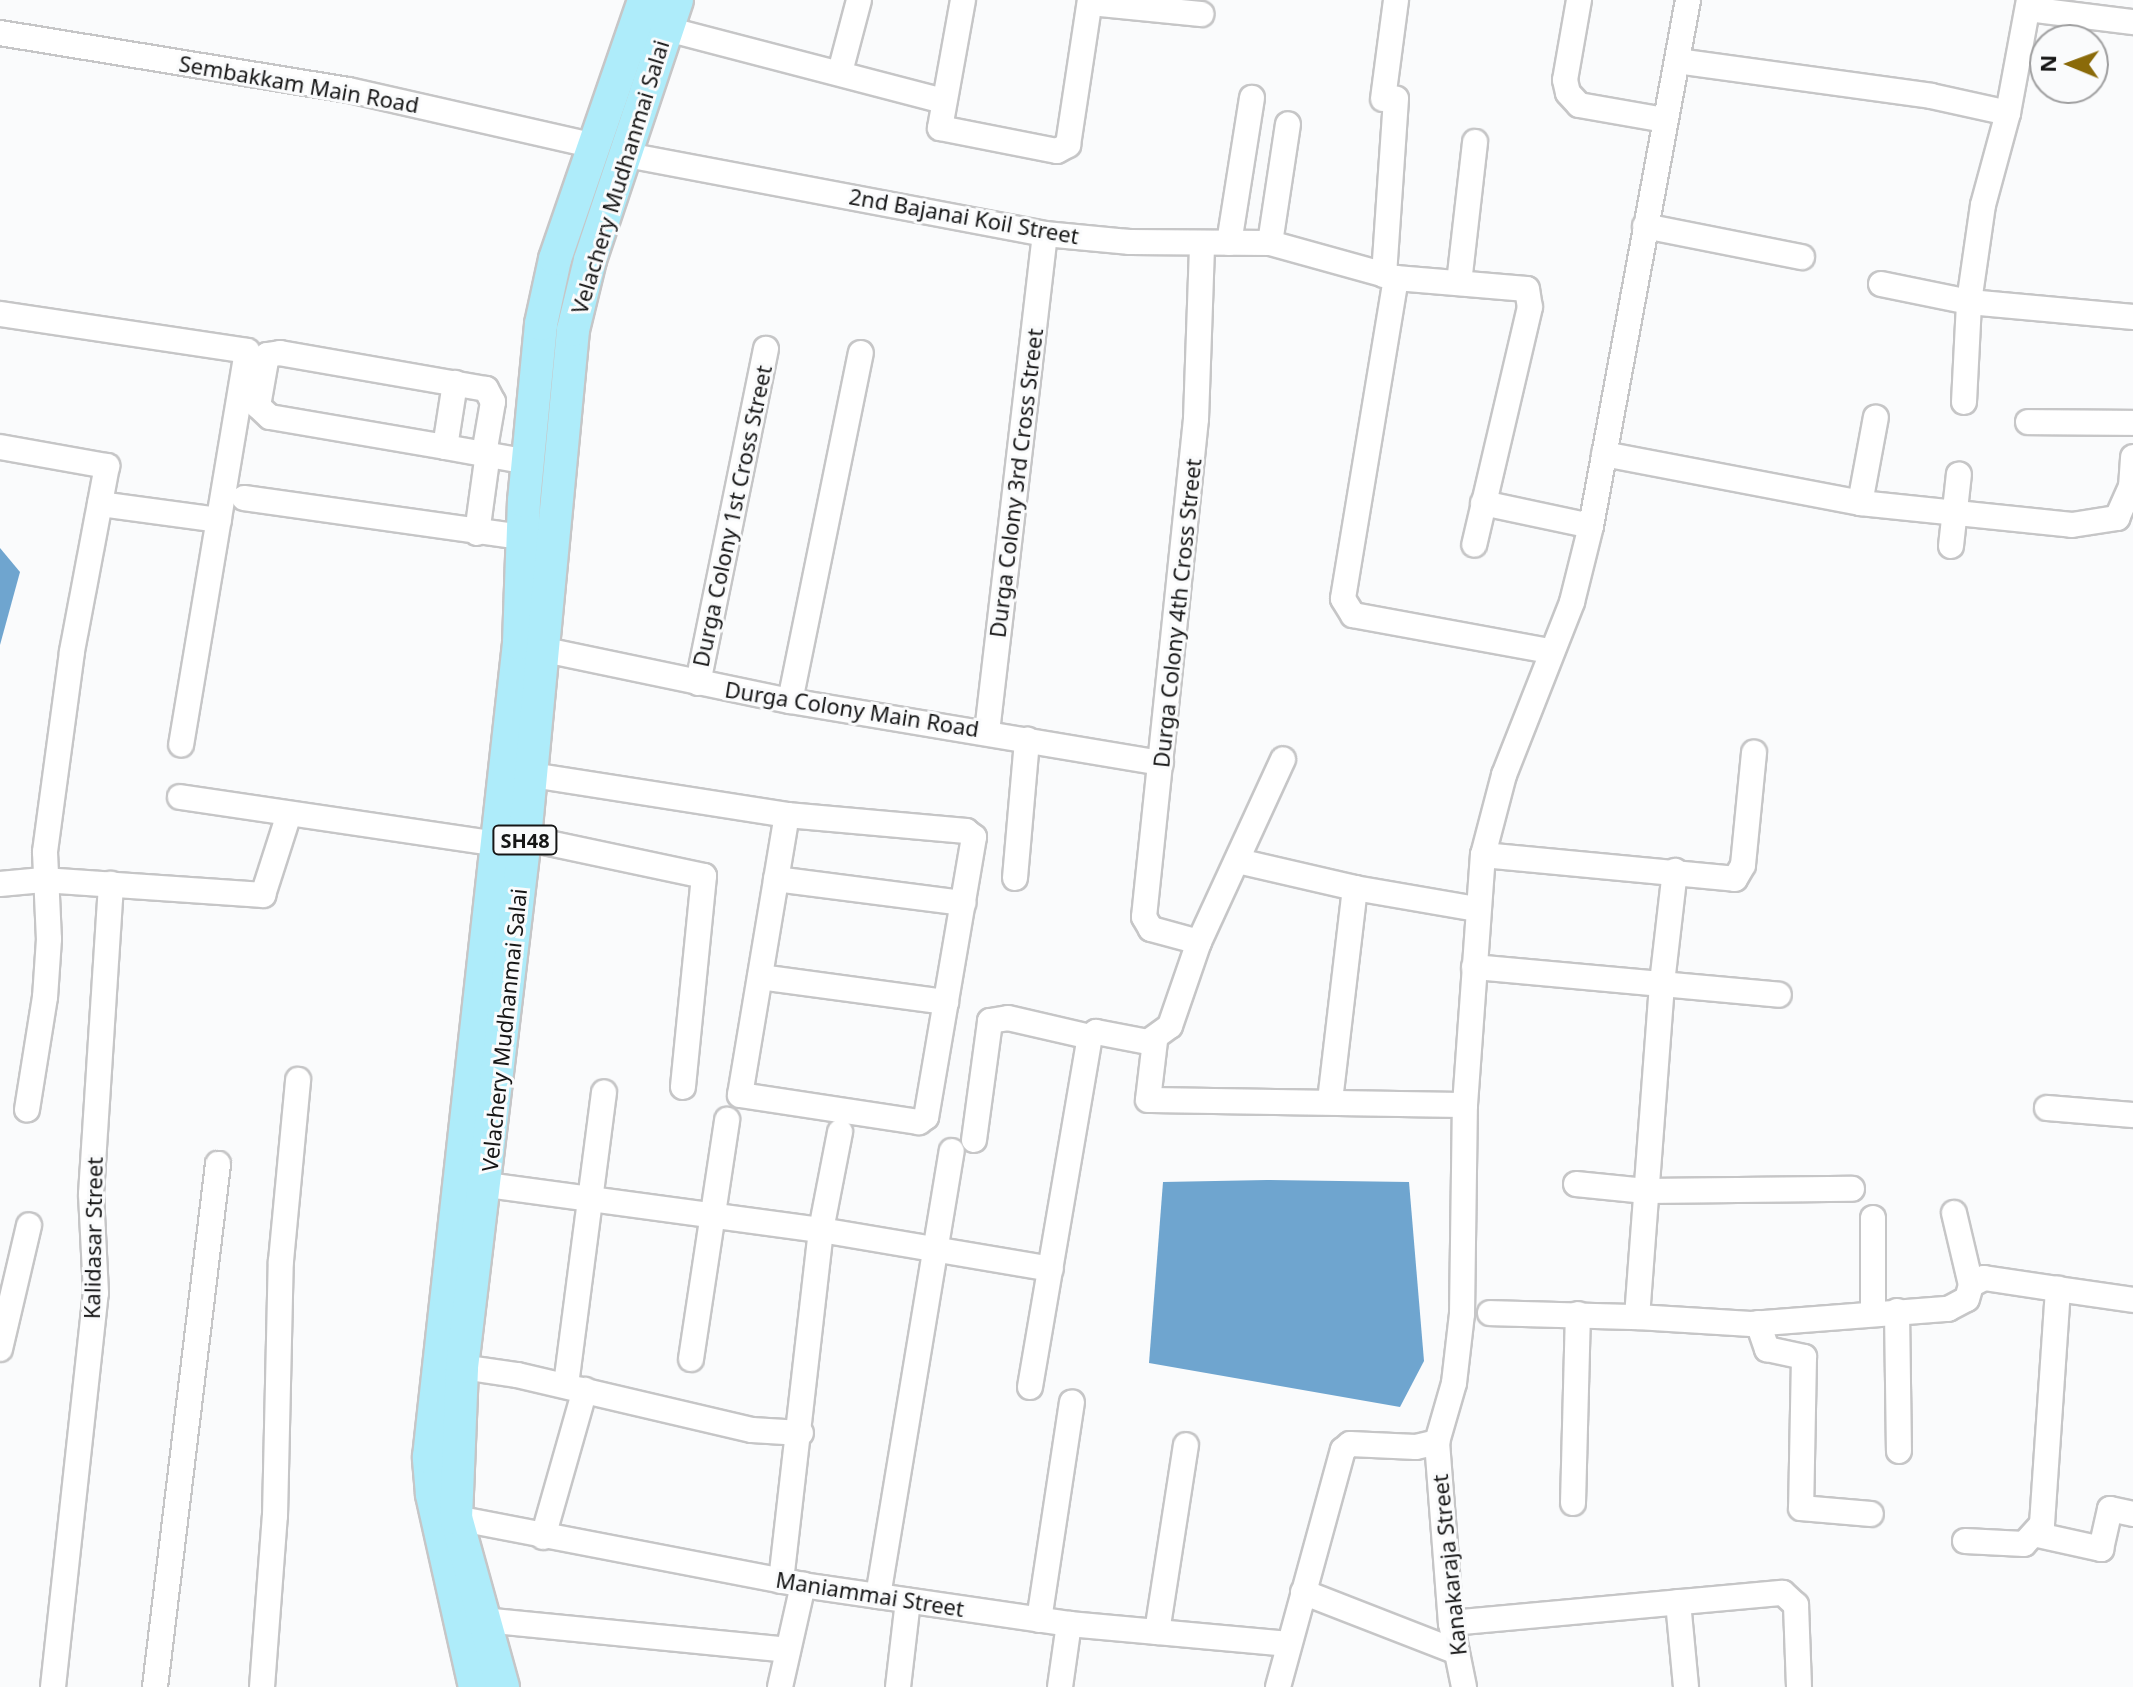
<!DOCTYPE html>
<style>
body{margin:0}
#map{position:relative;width:2133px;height:1687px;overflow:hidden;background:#fafbfc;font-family:"Noto Sans",sans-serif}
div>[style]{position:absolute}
.water>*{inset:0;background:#6fa5cf}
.roads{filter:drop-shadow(2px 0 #c6c6c7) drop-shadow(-2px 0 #c6c6c7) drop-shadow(0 2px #c6c6c7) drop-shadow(0 -2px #c6c6c7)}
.minor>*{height:24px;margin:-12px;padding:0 12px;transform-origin:12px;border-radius:12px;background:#fff}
.major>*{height:32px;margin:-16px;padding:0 16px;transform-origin:16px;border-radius:16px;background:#aeecfa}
span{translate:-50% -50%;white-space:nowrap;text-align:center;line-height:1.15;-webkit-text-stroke:6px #fafbfc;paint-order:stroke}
.shield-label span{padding:2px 6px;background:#fafbfc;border:2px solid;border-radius:6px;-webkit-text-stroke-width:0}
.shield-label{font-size:20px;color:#161616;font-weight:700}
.street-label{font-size:22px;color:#161616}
.north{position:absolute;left:2029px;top:24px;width:80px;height:80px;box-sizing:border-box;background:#fafbfc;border:2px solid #9f9fa0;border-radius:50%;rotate:271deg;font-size:22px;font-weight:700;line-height:32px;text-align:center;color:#161616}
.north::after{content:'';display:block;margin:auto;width:28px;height:36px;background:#8a6a09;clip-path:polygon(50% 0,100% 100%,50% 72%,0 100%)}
</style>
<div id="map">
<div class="water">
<div style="clip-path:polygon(0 548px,20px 572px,0 645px)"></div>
<div style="clip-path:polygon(1267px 1180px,1409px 1182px,1424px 1361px,1400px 1407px,1149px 1363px,1163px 1182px)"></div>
</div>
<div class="roads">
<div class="minor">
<div style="left:963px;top:0;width:130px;rotate:100.2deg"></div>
<div style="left:940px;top:128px;width:119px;rotate:11.1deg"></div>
<div style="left:1057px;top:151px;width:13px;rotate:-29deg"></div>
<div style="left:1068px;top:145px;width:147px;rotate:-81.4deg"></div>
<div style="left:1579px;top:0;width:81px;rotate:99.9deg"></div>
<div style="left:1565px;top:80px;width:13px;rotate:77deg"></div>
<div style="left:1568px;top:93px;width:16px;rotate:47deg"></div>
<div style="left:1579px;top:105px;width:87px;rotate:9.9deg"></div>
<div style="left:1090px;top:3px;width:112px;rotate:5.7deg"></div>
<div style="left:2028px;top:9px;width:106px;rotate:7.1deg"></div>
<div style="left:667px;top:29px;width:286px;rotate:14.6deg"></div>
<div style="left:0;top:33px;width:354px;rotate:9.3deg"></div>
<div style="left:349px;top:90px;width:253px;rotate:12.8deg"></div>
<div style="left:1677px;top:61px;width:256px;rotate:7.8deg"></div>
<div style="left:1931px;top:96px;width:79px;rotate:12.4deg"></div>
<div style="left:840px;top:72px;width:74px;rotate:-75.2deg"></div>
<div style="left:1383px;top:99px;width:100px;rotate:-82.5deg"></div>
<div style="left:627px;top:155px;width:425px;rotate:10.7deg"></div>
<div style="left:1045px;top:234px;width:85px;rotate:5.4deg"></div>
<div style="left:1130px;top:242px;width:140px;rotate:0.4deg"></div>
<div style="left:1270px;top:243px;width:131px;rotate:15.5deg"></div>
<div style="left:1396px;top:278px;width:131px;rotate:4.8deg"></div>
<div style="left:1527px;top:289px;width:18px;rotate:81deg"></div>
<div style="left:1530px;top:307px;width:244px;rotate:103.2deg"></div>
<div style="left:1645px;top:226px;width:160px;rotate:11.2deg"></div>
<div style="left:1229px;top:243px;width:147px;rotate:-81deg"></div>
<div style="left:1270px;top:243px;width:120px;rotate:-81.4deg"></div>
<div style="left:1384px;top:275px;width:177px;rotate:-86.1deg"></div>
<div style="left:1396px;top:278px;width:325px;rotate:99.4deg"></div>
<div style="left:1343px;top:599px;width:19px;rotate:58deg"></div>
<div style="left:1353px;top:615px;width:200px;rotate:10.4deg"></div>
<div style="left:1459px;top:283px;width:142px;rotate:-83.5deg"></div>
<div style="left:1881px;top:284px;width:90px;rotate:11.6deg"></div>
<div style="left:1969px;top:302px;width:165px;rotate:5.2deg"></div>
<div style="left:0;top:314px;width:250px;rotate:8.5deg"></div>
<div style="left:247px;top:351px;width:399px;rotate:99.5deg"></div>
<div style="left:1964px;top:402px;width:100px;rotate:-87.1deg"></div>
<div style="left:1969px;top:302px;width:98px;rotate:-81.8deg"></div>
<div style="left:1983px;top:205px;width:95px;rotate:-74.8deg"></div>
<div style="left:2008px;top:113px;width:115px;rotate:-79.5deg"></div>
<div style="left:2028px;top:422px;width:105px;rotate:0.5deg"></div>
<div style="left:0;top:447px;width:109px;rotate:10.1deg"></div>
<div style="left:107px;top:466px;width:189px;rotate:100.7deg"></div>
<div style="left:72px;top:652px;width:202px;rotate:97.7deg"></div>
<div style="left:45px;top:852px;width:87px;rotate:87.4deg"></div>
<div style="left:49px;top:939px;width:58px;rotate:93.9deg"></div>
<div style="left:45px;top:997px;width:114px;rotate:99.1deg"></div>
<div style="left:445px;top:447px;width:65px;rotate:-81.1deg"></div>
<div style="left:484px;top:454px;width:53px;rotate:-80.2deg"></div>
<div style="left:493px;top:402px;width:15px;rotate:-118deg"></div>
<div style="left:486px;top:389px;width:209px;rotate:-170.1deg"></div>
<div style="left:280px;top:353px;width:13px;rotate:171deg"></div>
<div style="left:267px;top:355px;width:52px;rotate:100deg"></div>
<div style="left:258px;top:406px;width:16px;rotate:43deg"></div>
<div style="left:270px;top:417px;width:178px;rotate:9.7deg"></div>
<div style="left:445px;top:447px;width:84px;rotate:10.2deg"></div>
<div style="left:1604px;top:454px;width:261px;rotate:10.8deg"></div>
<div style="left:1860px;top:503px;width:213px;rotate:5.9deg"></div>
<div style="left:2072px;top:525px;width:46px;rotate:-8.8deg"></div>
<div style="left:2117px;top:518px;width:34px;rotate:-66deg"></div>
<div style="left:2131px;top:487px;width:30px;rotate:-86deg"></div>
<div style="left:244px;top:498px;width:282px;rotate:8deg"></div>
<div style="left:1483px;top:503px;width:110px;rotate:12deg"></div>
<div style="left:1860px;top:503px;width:87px;rotate:-79.5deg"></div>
<div style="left:100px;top:504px;width:120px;rotate:7.7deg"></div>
<div style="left:477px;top:533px;width:67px;rotate:-82.2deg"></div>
<div style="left:1951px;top:546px;width:72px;rotate:-83.7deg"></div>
<div style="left:545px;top:650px;width:250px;rotate:11.8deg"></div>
<div style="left:790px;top:701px;width:376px;rotate:9.5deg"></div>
<div style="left:698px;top:683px;width:341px;rotate:-78.5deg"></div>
<div style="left:790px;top:701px;width:355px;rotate:-78.5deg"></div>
<div style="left:987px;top:732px;width:501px;rotate:-83.36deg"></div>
<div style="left:532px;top:775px;width:258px;rotate:8.9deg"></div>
<div style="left:787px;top:815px;width:180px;rotate:5.1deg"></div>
<div style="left:966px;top:831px;width:10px;rotate:37deg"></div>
<div style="left:974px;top:837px;width:284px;rotate:99.7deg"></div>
<div style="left:926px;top:1117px;width:9px;rotate:144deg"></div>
<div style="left:919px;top:1122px;width:181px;rotate:-171.4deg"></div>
<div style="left:740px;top:1095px;width:284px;rotate:-80.5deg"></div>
<div style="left:180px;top:797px;width:320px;rotate:8.4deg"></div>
<div style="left:525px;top:838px;width:183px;rotate:12deg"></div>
<div style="left:704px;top:876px;width:212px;rotate:95.7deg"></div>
<div style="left:1483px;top:855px;width:253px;rotate:5.4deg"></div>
<div style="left:1735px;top:879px;width:16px;rotate:-60deg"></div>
<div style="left:1743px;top:865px;width:113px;rotate:-84.4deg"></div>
<div style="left:1238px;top:861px;width:120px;rotate:13deg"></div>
<div style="left:1355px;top:888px;width:215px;rotate:96.7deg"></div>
<div style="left:1015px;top:878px;width:139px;rotate:-85deg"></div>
<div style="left:776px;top:879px;width:189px;rotate:7.3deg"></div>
<div style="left:0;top:884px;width:43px;rotate:-5.3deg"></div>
<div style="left:43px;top:880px;width:221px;rotate:3.9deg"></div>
<div style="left:263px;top:895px;width:85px;rotate:-72.2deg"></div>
<div style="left:1355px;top:888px;width:123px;rotate:9.8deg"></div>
<div style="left:1199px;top:942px;width:50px;rotate:-164.8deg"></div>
<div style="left:1151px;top:929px;width:14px;rotate:-120deg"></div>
<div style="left:1144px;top:917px;width:501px;rotate:-84.04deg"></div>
<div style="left:1196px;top:419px;width:176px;rotate:-88deg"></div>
<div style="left:1474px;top:967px;width:306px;rotate:5.2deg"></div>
<div style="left:760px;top:977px;width:188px;rotate:7.7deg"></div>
<div style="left:1155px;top:1041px;width:59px;rotate:96.8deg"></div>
<div style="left:1148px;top:1100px;width:317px;rotate:0.9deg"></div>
<div style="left:2047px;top:1108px;width:86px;rotate:4.7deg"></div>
<div style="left:974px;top:1140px;width:120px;rotate:-82.3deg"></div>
<div style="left:990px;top:1021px;width:18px;rotate:-9deg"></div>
<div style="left:1008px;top:1018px;width:84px;rotate:13deg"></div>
<div style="left:1576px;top:1184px;width:70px;rotate:5.7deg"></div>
<div style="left:1646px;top:1191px;width:206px;rotate:-0.6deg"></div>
<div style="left:487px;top:1185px;width:337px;rotate:7.7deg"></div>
<div style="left:821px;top:1230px;width:233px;rotate:9.6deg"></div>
<div style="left:1954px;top:1213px;width:74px;rotate:76.7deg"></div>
<div style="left:1897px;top:1311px;width:140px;rotate:89.2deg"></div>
<div style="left:1490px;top:1313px;width:147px;rotate:1.6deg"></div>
<div style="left:1637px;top:1317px;width:335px;rotate:-85.7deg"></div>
<div style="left:1662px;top:983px;width:113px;rotate:-83.4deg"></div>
<div style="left:1873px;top:1313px;width:95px;rotate:-90deg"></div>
<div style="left:1637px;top:1317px;width:114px;rotate:3.5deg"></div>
<div style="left:1751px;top:1324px;width:198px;rotate:-4.4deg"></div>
<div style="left:1948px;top:1309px;width:21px;rotate:-28deg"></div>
<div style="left:1967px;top:1299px;width:15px;rotate:-74deg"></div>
<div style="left:1971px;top:1285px;width:15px;rotate:-28deg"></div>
<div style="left:1984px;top:1278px;width:75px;rotate:8.5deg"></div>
<div style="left:1758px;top:1323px;width:28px;rotate:71deg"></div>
<div style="left:1767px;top:1349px;width:38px;rotate:12deg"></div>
<div style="left:1804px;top:1357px;width:151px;rotate:91.1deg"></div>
<div style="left:1801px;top:1508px;width:70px;rotate:4.9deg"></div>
<div style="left:0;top:1349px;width:127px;rotate:-76.8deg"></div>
<div style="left:691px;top:1359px;width:242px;rotate:-81.4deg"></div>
<div style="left:462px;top:1367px;width:56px;rotate:8.3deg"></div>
<div style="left:517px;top:1375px;width:241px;rotate:13.2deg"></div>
<div style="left:752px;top:1430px;width:49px;rotate:3.5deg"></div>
<div style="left:566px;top:1385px;width:295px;rotate:-82.6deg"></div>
<div style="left:1030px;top:1387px;width:355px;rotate:-80.3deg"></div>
<div style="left:1090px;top:1037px;width:8px;rotate:-40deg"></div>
<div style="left:1096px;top:1032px;width:53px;rotate:10.9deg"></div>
<div style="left:1148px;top:1042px;width:27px;rotate:-36deg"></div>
<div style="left:1170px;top:1026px;width:89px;rotate:-71deg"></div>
<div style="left:1199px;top:942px;width:201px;rotate:-65.3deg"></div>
<div style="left:1437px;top:1442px;width:61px;rotate:-73.9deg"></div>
<div style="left:1454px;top:1383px;width:69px;rotate:-83.4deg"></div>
<div style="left:1462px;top:1314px;width:209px;rotate:-89.2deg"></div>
<div style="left:1465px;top:1105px;width:251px;rotate:-85.9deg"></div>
<div style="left:1483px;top:855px;width:83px;rotate:-75.3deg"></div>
<div style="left:1504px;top:775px;width:186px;rotate:-68.5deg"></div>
<div style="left:1572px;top:602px;width:78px;rotate:-76deg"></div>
<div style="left:1591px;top:526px;width:535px;rotate:-79.55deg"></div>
<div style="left:1437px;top:1442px;width:182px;rotate:85.6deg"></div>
<div style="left:1451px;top:1623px;width:65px;rotate:78.5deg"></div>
<div style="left:1573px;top:1503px;width:189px;rotate:-88.5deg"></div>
<div style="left:456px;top:1518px;width:353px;rotate:10.9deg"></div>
<div style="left:803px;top:1585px;width:269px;rotate:8.3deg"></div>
<div style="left:1069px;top:1624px;width:221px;rotate:5.2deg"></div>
<div style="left:2038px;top:1535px;width:65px;rotate:12.5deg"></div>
<div style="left:2101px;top:1549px;width:41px;rotate:-77.3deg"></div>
<div style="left:2110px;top:1509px;width:24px;rotate:12deg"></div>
<div style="left:543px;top:1537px;width:153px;rotate:-74.1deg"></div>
<div style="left:1965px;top:1541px;width:59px;rotate:2.9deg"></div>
<div style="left:2024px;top:1544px;width:27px;rotate:-48deg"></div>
<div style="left:2042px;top:1524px;width:236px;rotate:-86.1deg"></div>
<div style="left:2058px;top:1289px;width:76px;rotate:8.3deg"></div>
<div style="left:781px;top:1581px;width:353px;rotate:-83.5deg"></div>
<div style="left:821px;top:1230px;width:100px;rotate:-79deg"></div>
<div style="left:1303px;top:1592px;width:165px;rotate:21.3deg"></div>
<div style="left:878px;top:1596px;width:451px;rotate:-80.6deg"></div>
<div style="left:1678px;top:1602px;width:85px;rotate:84.6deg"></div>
<div style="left:484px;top:1620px;width:305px;rotate:5.6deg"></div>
<div style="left:1039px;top:1620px;width:220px;rotate:-81.4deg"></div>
<div style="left:1451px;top:1623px;width:333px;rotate:-5.2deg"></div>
<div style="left:1783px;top:1593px;width:18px;rotate:43deg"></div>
<div style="left:1796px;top:1605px;width:82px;rotate:87.9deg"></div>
<div style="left:1157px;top:1632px;width:189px;rotate:-81.2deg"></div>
<div style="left:53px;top:1687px;width:396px;rotate:-83.8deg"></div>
<div style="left:96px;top:1293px;width:99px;rotate:-92.9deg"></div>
<div style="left:91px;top:1194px;width:311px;rotate:-86.3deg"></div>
<div style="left:155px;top:1687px;width:527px;rotate:-83.13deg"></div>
<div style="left:262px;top:1687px;width:171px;rotate:-85.7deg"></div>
<div style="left:275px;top:1516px;width:255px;rotate:-88.7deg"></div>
<div style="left:281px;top:1261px;width:182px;rotate:-84.6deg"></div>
<div style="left:780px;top:1687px;width:105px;rotate:-77.3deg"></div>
<div style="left:898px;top:1687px;width:87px;rotate:-83.4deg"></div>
<div style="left:1060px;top:1687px;width:64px;rotate:-81.9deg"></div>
<div style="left:1278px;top:1687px;width:246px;rotate:-74.7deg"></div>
<div style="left:1343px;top:1450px;width:9px;rotate:-41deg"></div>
<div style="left:1350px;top:1444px;width:66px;rotate:2.6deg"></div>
<div style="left:1416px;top:1447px;width:22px;rotate:-13deg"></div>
</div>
<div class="major">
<div style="left:475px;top:1687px;width:198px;rotate:-102.6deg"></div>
<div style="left:432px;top:1494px;width:37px;rotate:-95deg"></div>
<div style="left:429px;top:1457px;width:819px;rotate:-83.69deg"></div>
<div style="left:519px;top:643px;width:142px;rotate:-88deg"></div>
<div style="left:524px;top:501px;width:178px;rotate:-84.5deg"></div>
<div style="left:541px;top:324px;width:66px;rotate:-77.8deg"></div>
<div style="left:555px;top:259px;width:274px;rotate:-71deg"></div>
<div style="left:503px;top:1687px;width:175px;rotate:-105.5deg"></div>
<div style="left:456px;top:1518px;width:151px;rotate:-87.7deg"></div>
<div style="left:462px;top:1367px;width:533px;rotate:-83.21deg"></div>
<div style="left:525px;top:838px;width:510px;rotate:-84.6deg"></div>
<div style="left:573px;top:330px;width:72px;rotate:-76.3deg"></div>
<div style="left:590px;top:260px;width:274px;rotate:-71.5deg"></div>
</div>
</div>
<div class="shield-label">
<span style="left:525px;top:840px">SH48</span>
</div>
<div class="street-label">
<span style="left:299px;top:84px;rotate:10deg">Sembakkam Main Road</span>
<span style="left:620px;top:177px;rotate:-73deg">Velachery Mudhanmai Salai</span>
<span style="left:964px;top:216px;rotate:10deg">2nd Bajanai Koil Street</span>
<span style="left:1016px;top:483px;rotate:-83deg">Durga Colony 3rd Cross Street</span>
<span style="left:732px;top:516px;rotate:-78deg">Durga Colony 1st Cross Street</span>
<span style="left:1177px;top:613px;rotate:-84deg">Durga Colony 4th Cross Street</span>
<span style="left:852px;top:709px;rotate:9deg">Durga Colony Main Road</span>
<span style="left:504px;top:1030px;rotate:-84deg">Velachery Mudhanmai Salai</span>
<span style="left:93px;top:1238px;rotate:-89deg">Kalidasar Street</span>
<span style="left:1449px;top:1565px;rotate:-96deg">Kanakaraja Street</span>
<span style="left:870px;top:1594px;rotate:9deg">Maniammai Street</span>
</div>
<div class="north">N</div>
</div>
